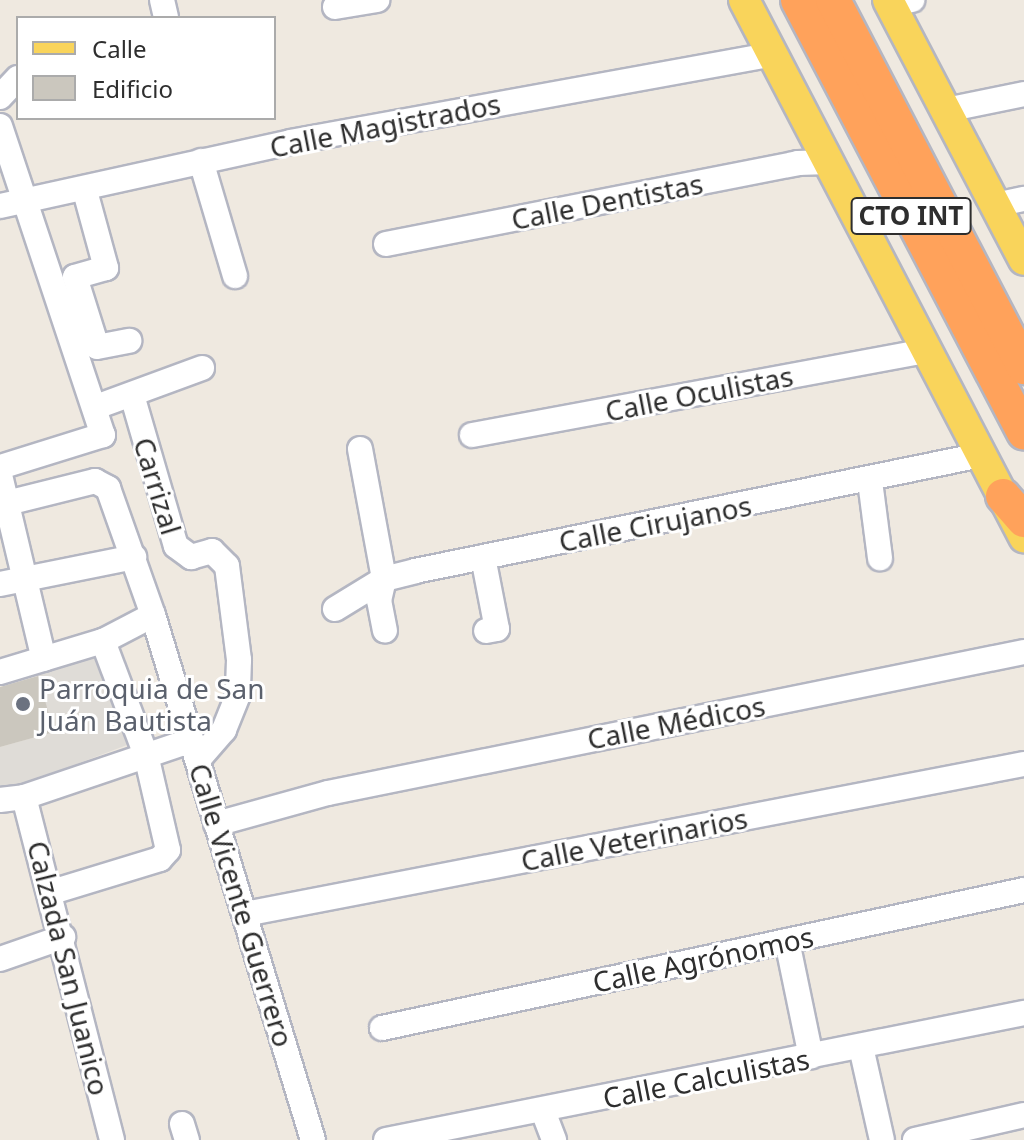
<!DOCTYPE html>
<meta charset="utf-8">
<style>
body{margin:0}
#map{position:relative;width:1024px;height:1140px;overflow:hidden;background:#efe9e0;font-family:"Noto Sans",sans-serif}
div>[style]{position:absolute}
.plaza>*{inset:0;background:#dfdcd7}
.building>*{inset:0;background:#cbc7be}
.roads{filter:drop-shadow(2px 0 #b4b6c2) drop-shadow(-2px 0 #b4b6c2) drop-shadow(0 2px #b4b6c2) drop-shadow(0 -2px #b4b6c2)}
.minor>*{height:24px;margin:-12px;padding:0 12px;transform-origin:12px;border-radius:12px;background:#fff}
.major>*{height:30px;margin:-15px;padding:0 15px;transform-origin:15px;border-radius:15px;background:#f9d45b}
.highway>*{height:34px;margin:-17px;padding:0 17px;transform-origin:17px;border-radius:17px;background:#ffa25b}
.dots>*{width:22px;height:22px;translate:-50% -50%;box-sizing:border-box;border:4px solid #fff;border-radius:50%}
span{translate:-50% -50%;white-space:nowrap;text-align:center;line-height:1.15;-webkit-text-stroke:6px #fff;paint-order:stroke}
.shield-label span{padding:2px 6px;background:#fff;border:2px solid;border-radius:6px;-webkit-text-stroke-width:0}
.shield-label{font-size:26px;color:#2e2e2e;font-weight:700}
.street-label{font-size:28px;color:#2e2e2e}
.worship-label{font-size:28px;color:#5b616d}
.left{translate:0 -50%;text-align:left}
.legend{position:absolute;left:16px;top:16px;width:260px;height:104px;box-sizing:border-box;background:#fff;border:2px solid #ababab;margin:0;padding:10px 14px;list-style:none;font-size:24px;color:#2e2e2e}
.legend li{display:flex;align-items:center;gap:16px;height:40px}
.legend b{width:40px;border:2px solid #ababab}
</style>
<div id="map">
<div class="plaza">
<div style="clip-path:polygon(101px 647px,127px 745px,0 793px,0 747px,53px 732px,35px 666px)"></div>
</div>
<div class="building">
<div style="clip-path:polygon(38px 676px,54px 732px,0 747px,0 687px)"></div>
</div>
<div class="roads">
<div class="minor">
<div style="left:162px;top:0;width:18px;rotate:77deg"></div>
<div style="left:890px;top:5px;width:23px;rotate:-13deg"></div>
<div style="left:335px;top:7px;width:43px;rotate:-9.5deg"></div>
<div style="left:0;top:97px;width:26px;rotate:-47deg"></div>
<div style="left:946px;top:110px;width:80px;rotate:-11.6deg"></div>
<div style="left:0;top:126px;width:326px;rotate:71.6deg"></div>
<div style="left:103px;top:435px;width:108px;rotate:162.7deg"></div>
<div style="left:201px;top:161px;width:120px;rotate:73.5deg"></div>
<div style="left:85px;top:191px;width:80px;rotate:74.7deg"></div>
<div style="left:106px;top:268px;width:32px;rotate:164deg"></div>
<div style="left:75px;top:277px;width:73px;rotate:72.6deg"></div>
<div style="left:97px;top:347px;width:33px;rotate:-11deg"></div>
<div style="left:995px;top:205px;width:30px;rotate:-12deg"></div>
<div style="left:0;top:206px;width:297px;rotate:-12.4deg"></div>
<div style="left:290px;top:142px;width:491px;rotate:-10.3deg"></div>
<div style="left:386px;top:244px;width:420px;rotate:-11.1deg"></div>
<div style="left:798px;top:163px;width:30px;rotate:-2deg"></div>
<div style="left:132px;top:395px;width:157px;rotate:73.8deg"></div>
<div style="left:176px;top:546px;width:19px;rotate:36deg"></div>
<div style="left:191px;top:557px;width:22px;rotate:-16deg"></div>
<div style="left:212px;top:551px;width:21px;rotate:45deg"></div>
<div style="left:227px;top:566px;width:95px;rotate:82.7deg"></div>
<div style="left:239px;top:660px;width:35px;rotate:92deg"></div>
<div style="left:238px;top:695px;width:38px;rotate:112deg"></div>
<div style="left:224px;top:730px;width:40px;rotate:131deg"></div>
<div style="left:96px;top:407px;width:113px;rotate:-20.2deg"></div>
<div style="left:472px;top:435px;width:463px;rotate:-10.5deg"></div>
<div style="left:360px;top:449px;width:132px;rotate:79.5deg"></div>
<div style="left:384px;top:579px;width:22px;rotate:103deg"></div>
<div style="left:379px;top:600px;width:31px;rotate:79deg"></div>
<div style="left:0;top:475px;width:189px;rotate:76.6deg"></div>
<div style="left:870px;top:481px;width:78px;rotate:82.6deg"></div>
<div style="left:7px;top:503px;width:91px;rotate:-14deg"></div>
<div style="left:95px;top:481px;width:15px;rotate:28deg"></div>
<div style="left:108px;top:488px;width:135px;rotate:70.5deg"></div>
<div style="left:153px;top:615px;width:549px;rotate:73.05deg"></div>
<div style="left:483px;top:557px;width:73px;rotate:79deg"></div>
<div style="left:497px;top:629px;width:11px;rotate:170deg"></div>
<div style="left:0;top:584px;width:137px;rotate:-11.4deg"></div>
<div style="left:335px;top:609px;width:57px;rotate:-31.5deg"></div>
<div style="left:384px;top:579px;width:32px;rotate:-14deg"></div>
<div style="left:415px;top:571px;width:578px;rotate:-11.58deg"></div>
<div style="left:0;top:672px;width:108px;rotate:-16.8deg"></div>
<div style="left:103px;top:641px;width:56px;rotate:-27.5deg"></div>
<div style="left:24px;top:797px;width:354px;rotate:75.6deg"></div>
<div style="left:0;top:800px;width:24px;rotate:-7deg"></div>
<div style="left:24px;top:797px;width:177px;rotate:-18.7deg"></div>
<div style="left:216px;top:824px;width:116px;rotate:-15.5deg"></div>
<div style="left:328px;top:793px;width:710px;rotate:-11.45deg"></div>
<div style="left:52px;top:892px;width:113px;rotate:-17deg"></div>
<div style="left:160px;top:859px;width:12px;rotate:-48deg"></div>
<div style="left:168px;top:850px;width:98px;rotate:-103deg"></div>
<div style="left:146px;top:755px;width:122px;rotate:-110.7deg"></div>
<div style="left:245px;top:914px;width:793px;rotate:-10.9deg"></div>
<div style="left:787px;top:941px;width:118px;rotate:78.3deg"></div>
<div style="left:0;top:959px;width:67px;rotate:-19.2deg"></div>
<div style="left:382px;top:1028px;width:657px;rotate:-12.13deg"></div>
<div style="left:861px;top:1047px;width:95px;rotate:77.3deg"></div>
<div style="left:543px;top:1111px;width:31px;rotate:69deg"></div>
<div style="left:182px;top:1124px;width:17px;rotate:73deg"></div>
<div style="left:386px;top:1140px;width:651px;rotate:-11.26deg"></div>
<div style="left:915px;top:1140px;width:112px;rotate:-12.9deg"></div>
</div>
<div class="major">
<div style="left:744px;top:0;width:606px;rotate:62.46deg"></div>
<div style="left:888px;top:0;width:293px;rotate:62.4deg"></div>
</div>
<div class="highway">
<div style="left:798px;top:0;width:488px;rotate:62.4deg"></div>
<div style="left:833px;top:0;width:414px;rotate:62.5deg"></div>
<div style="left:1003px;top:496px;width:32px;rotate:49deg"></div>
</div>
</div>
<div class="dots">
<div style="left:23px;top:704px;background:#6b7280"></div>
</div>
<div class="shield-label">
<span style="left:911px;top:216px">CTO INT</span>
</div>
<div class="street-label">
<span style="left:385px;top:125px;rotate:-11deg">Calle Magistrados</span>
<span style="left:607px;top:201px;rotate:-11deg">Calle Dentistas</span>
<span style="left:699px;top:393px;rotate:-11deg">Calle Oculistas</span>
<span style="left:158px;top:486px;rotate:73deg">Carrizal</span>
<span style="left:655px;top:523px;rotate:-11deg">Calle Cirujanos</span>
<span style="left:676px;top:722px;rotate:-11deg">Calle Médicos</span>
<span style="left:634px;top:839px;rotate:-11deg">Calle Veterinarios</span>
<span style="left:242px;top:905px;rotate:73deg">Calle Vicente Guerrero</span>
<span style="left:703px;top:959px;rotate:-12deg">Calle Agrónomos</span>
<span style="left:69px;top:968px;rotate:76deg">Calzada San Juanico</span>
<span style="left:706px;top:1078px;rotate:-11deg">Calle Calculistas</span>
</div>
<div class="worship-label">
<span class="left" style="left:39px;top:704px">Parroquia de San<br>Juán Bautista</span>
</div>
<ul class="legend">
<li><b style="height:10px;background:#f9d45b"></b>Calle</li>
<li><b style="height:22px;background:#cbc7be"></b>Edificio</li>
</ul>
</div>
